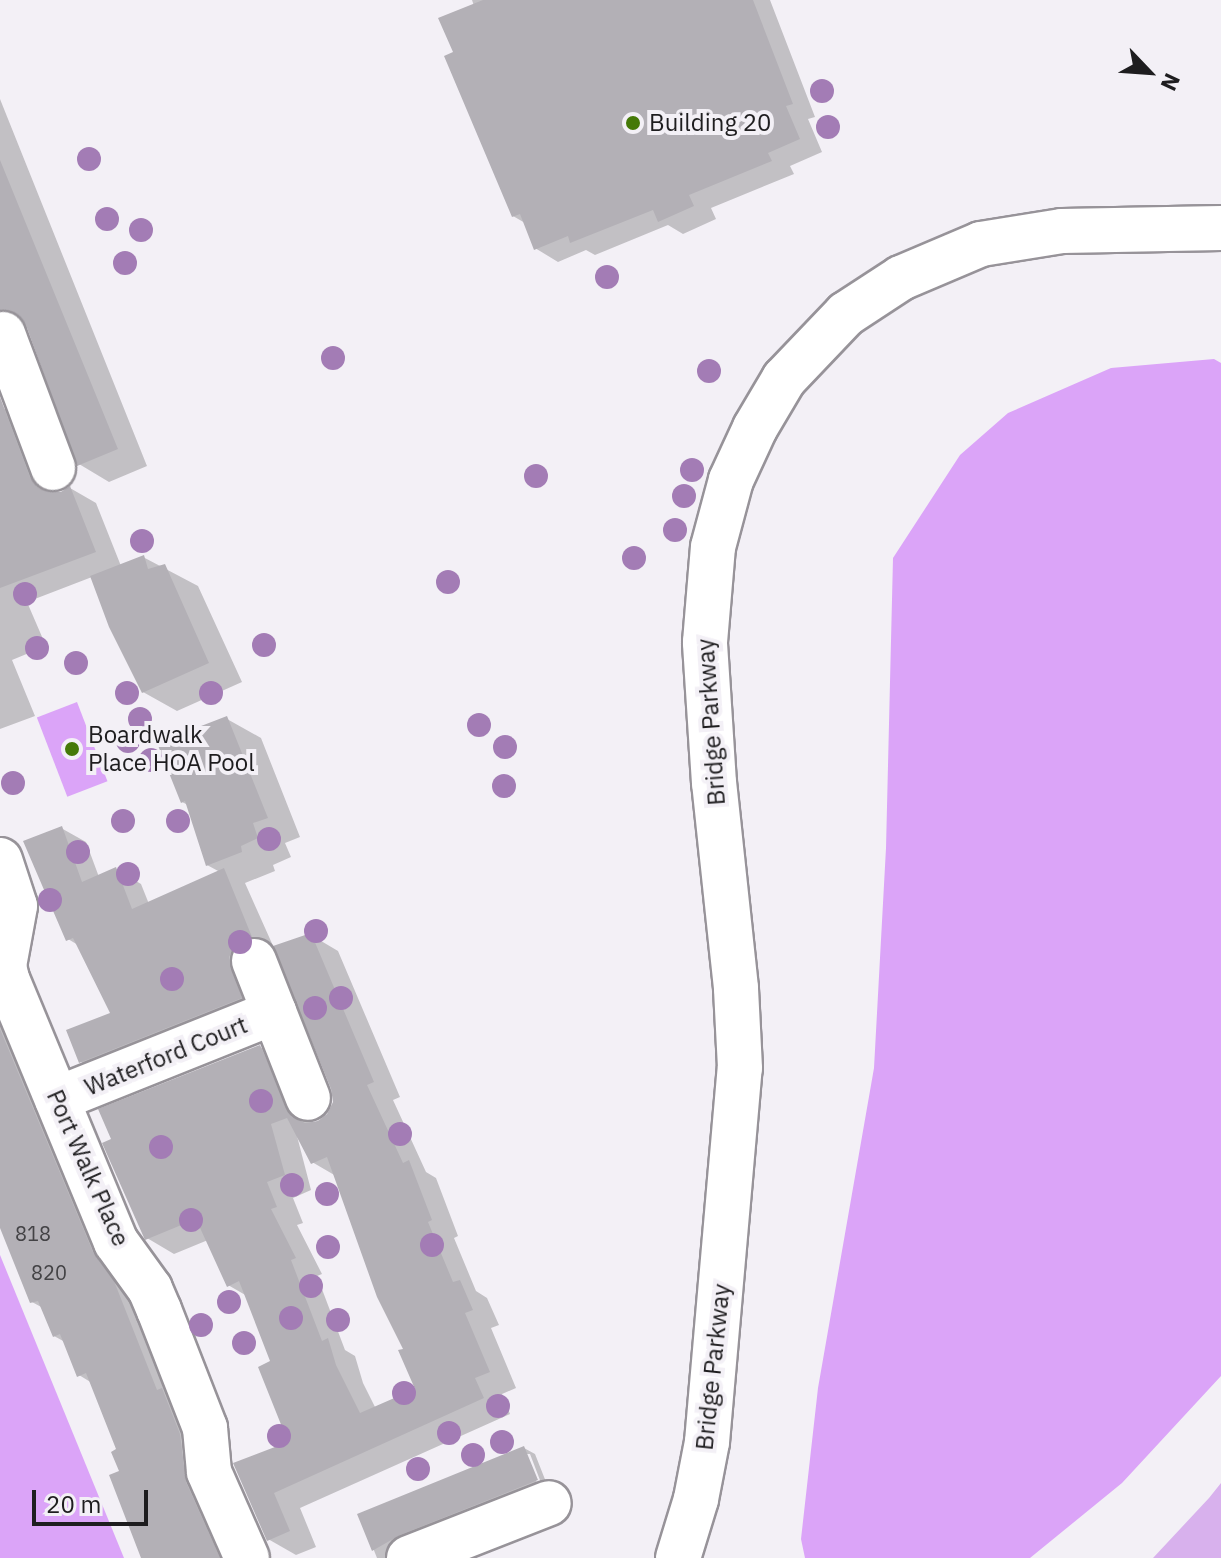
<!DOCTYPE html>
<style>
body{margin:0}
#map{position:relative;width:1221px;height:1558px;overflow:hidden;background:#f3f0f6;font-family:"IBM Plex Sans",sans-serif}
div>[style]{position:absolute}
.green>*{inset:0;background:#d8b1ed}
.water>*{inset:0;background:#dba4f8;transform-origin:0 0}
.shadow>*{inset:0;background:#0003}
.building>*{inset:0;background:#b3b0b6}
.roads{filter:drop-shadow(2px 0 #979399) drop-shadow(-2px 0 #979399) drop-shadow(0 2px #979399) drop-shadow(0 -2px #979399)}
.minor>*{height:44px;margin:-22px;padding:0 22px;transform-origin:22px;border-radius:22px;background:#fff}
.tertiary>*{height:44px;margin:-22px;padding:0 22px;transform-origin:22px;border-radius:22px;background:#fff}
.trees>*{width:24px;height:24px;margin:-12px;border-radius:50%;background:#a37cb5}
.dots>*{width:22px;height:22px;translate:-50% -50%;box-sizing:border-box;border:4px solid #f3f0f6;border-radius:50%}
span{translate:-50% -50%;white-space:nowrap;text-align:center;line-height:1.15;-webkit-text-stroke:8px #f3f0f6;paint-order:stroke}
.number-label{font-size:20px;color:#434245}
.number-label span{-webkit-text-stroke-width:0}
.poi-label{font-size:24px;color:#1e1d1f}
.left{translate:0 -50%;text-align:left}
.street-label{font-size:24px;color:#1e1d1f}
.north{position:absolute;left:1109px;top:32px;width:80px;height:80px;-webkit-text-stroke:6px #f3f0f6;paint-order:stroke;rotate:115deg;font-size:22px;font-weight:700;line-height:32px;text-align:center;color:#1e1d1f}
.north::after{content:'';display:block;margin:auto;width:28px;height:36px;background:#1e1d1f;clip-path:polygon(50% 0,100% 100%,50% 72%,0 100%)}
.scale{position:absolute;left:32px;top:1490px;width:116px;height:36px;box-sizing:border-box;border:4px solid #1e1d1f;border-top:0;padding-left:10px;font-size:24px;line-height:28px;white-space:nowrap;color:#1e1d1f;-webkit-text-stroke:6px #f3f0f6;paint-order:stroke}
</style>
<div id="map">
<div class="green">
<div style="clip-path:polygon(1221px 1483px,1221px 1558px,1153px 1558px,1209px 1498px)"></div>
</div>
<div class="water">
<div style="clip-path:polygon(1214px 359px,1221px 363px,1221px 1376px,1122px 1483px,1030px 1558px,805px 1558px,801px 1539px,818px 1388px,874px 1068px,886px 848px,893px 558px,960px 455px,1008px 413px,1111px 368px)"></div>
<div style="left:77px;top:702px;width:85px;height:43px;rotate:69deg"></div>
<div style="clip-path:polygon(0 1255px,124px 1558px,0 1558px)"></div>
</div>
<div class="shadow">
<div style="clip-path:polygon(472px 0,770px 0,815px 117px,808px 119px,822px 152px,790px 166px,794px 174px,711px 208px,716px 219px,683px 234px,668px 225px,595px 255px,586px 250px,558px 262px,535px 248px,525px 223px,513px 216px,456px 53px,474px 6px)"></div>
<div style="clip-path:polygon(0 99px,147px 466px,109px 482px,79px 464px,29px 327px,10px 343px,0 337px)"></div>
<div style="clip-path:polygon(3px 408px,29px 423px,56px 494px,70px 488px,96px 503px,121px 566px,143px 557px,198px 586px,242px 682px,177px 711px,143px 692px,92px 577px,27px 602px,46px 646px,12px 660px,35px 716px,0 729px,0 409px)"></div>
<div style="clip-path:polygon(evenodd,227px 719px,261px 738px,300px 837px,285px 843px,291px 857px,273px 865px,275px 871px,245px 883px,274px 948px,311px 935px,338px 951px,400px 1097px,393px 1100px,426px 1172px,436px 1178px,458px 1236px,454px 1238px,476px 1291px,487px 1298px,499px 1325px,491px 1328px,516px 1388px,502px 1394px,510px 1414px,300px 1508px,316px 1547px,296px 1555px,268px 1539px,236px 1467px,291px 1443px,272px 1362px,247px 1296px,228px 1285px,208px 1240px,174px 1254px,147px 1238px,260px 1047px,287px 1062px,314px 1123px,329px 1115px,335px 1103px,333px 1088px,277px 950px,260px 959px,266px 1012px,106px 1076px,81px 1062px,112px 1014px,78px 945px,68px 939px,61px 828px,86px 842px,99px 877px,116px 869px,141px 884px,149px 904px,220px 872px,207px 865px,188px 805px,182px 802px,227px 719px,297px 1136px,312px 1162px,336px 1176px,405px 1350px,418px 1392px,376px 1409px,363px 1383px,355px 1356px,345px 1350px,317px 1276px,322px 1274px,297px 1225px,303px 1223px,293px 1198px,311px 1190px,297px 1136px)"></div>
<div style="clip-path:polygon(0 884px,2px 926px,244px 1558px,143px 1558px,118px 1450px,92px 1383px,79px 1375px,65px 1342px,54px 1336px,43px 1308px,32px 1302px,0 1219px)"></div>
<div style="clip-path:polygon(524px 1448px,535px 1454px,548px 1487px,543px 1488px,530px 1454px,525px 1454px,540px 1490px,396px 1558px,377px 1558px,360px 1515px)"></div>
</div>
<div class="building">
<div style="clip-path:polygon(483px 0,753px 0,793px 104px,786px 106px,800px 139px,768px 153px,772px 161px,689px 195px,694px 206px,658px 222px,653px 210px,570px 243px,568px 236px,534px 250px,520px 214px,512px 217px,444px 56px,453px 52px,438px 18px)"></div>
<div style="clip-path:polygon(0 160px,118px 449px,77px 466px,26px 325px,18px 314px,0 310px)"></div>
<div style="clip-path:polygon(0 397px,30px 477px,38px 488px,48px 492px,61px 492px,70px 486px,96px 552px,0 588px)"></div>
<div style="clip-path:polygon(144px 555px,148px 569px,165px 564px,209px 663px,142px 693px,109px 627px,90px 576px)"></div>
<div style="clip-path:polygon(227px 716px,268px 818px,253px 823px,258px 838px,241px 846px,242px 852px,206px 866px,185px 801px,181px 803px,157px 743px)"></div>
<div style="clip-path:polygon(62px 826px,82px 882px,116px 867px,132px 909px,224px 868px,252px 937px,235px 945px,229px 957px,242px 998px,79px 1063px,66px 1030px,110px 1013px,73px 938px,66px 941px,23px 841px)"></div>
<div style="clip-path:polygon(evenodd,311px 933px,374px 1082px,367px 1085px,403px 1163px,409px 1160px,432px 1220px,428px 1222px,453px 1282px,460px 1280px,473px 1310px,465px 1313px,490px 1372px,475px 1378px,484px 1398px,274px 1493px,290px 1531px,267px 1541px,233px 1463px,288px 1442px,258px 1367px,270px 1361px,239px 1281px,227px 1287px,196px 1219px,145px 1240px,102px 1143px,111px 1139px,98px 1109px,260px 1045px,292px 1117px,305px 1123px,318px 1121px,327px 1114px,333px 1102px,331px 1089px,273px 946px,311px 933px,287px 1118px,311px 1164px,327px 1157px,377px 1297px,403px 1349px,398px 1350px,415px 1389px,360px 1413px,336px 1365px,328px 1338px,322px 1341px,291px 1260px,296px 1258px,271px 1209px,277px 1207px,267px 1182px,285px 1175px,271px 1124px,287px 1118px)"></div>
<div style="clip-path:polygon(0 1029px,93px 1252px,114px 1281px,157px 1390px,162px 1388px,180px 1434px,186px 1482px,220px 1558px,141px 1558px,109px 1475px,119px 1471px,111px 1452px,116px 1449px,86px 1373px,77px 1377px,60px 1334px,53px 1337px,38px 1301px,30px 1303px,0 1228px)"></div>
<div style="clip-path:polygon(524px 1446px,538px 1480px,400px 1535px,372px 1551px,357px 1514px)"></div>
</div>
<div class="roads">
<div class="minor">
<div style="left:3px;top:334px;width:143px;rotate:69.5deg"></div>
<div style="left:0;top:860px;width:48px;rotate:71.9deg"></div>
<div style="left:15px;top:906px;width:61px;rotate:100.4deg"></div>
<div style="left:4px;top:966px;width:13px;rotate:77deg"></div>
<div style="left:7px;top:979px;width:285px;rotate:67.5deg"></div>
<div style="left:116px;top:1242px;width:58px;rotate:54.1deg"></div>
<div style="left:150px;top:1289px;width:23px;rotate:67deg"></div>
<div style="left:159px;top:1310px;width:127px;rotate:68.7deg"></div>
<div style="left:205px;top:1428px;width:44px;rotate:84.8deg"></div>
<div style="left:209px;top:1472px;width:94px;rotate:66.2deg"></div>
<div style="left:254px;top:961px;width:147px;rotate:68.5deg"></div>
<div style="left:57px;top:1099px;width:234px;rotate:-21.8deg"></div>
<div style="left:409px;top:1558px;width:150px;rotate:-21.4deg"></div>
</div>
<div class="tertiary">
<div style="left:678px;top:1558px;width:62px;rotate:-73deg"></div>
<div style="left:696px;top:1499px;width:58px;rotate:-79.1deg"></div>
<div style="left:707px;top:1442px;width:375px;rotate:-85deg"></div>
<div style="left:740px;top:1068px;width:80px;rotate:-92.9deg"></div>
<div style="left:736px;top:988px;width:206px;rotate:-96.1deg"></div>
<div style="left:714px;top:783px;width:141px;rotate:-93.7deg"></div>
<div style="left:705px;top:642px;width:95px;rotate:-85.2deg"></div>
<div style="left:713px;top:547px;width:69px;rotate:-75deg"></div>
<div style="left:731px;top:480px;width:57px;rotate:-65.2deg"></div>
<div style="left:755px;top:428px;width:57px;rotate:-59.4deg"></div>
<div style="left:784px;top:379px;width:90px;rotate:-46.4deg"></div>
<div style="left:846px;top:314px;width:66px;rotate:-33.2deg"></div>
<div style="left:901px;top:278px;width:87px;rotate:-23deg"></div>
<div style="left:981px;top:244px;width:82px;rotate:-9.1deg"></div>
<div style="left:1062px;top:231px;width:159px;rotate:-1.1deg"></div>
</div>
</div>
<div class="trees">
<div style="left:822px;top:91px"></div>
<div style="left:828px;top:127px"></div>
<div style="left:89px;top:159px"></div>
<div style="left:107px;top:219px"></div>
<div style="left:141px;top:230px"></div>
<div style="left:125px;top:263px"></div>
<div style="left:607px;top:277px"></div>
<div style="left:333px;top:358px"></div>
<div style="left:709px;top:371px"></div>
<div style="left:692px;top:470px"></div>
<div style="left:536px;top:476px"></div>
<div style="left:684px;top:496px"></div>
<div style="left:675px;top:530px"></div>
<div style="left:142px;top:541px"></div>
<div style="left:634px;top:558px"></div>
<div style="left:448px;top:582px"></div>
<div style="left:25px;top:594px"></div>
<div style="left:264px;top:645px"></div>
<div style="left:37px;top:648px"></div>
<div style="left:76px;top:663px"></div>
<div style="left:127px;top:693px"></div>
<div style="left:211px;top:693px"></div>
<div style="left:140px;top:719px"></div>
<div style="left:479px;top:725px"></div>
<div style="left:128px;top:741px"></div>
<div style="left:505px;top:747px"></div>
<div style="left:151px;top:760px"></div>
<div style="left:13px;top:783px"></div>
<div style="left:504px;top:786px"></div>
<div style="left:123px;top:821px"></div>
<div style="left:178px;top:821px"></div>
<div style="left:269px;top:839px"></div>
<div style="left:78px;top:852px"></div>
<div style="left:128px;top:874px"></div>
<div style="left:50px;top:900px"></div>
<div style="left:316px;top:931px"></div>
<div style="left:240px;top:942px"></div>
<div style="left:172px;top:979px"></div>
<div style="left:341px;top:998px"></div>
<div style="left:315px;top:1008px"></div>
<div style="left:261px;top:1101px"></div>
<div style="left:400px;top:1134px"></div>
<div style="left:161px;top:1147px"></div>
<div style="left:292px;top:1185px"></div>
<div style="left:327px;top:1194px"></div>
<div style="left:191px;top:1220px"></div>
<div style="left:432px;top:1245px"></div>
<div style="left:328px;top:1247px"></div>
<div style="left:311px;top:1286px"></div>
<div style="left:229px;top:1302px"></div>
<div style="left:291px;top:1318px"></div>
<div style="left:338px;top:1320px"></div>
<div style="left:201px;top:1325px"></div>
<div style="left:244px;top:1343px"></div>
<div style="left:404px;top:1393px"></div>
<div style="left:498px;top:1406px"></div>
<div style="left:449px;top:1433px"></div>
<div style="left:279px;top:1436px"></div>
<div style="left:502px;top:1442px"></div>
<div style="left:473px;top:1455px"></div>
<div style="left:418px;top:1469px"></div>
</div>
<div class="dots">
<div style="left:633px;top:123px;background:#457908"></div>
<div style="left:72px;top:749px;background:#457908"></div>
</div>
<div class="number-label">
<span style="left:33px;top:1233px">818</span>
<span style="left:49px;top:1272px">820</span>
</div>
<div class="poi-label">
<span class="left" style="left:649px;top:123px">Building 20</span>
<span class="left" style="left:88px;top:749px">Boardwalk<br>Place HOA Pool</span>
</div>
<div class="street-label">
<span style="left:711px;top:722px;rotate:-94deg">Bridge Parkway</span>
<span style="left:166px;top:1056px;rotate:-22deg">Waterford Court</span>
<span style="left:88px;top:1168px;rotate:66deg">Port Walk Place</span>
<span style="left:713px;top:1367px;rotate:-84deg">Bridge Parkway</span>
</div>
<div class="north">N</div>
<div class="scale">20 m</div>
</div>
